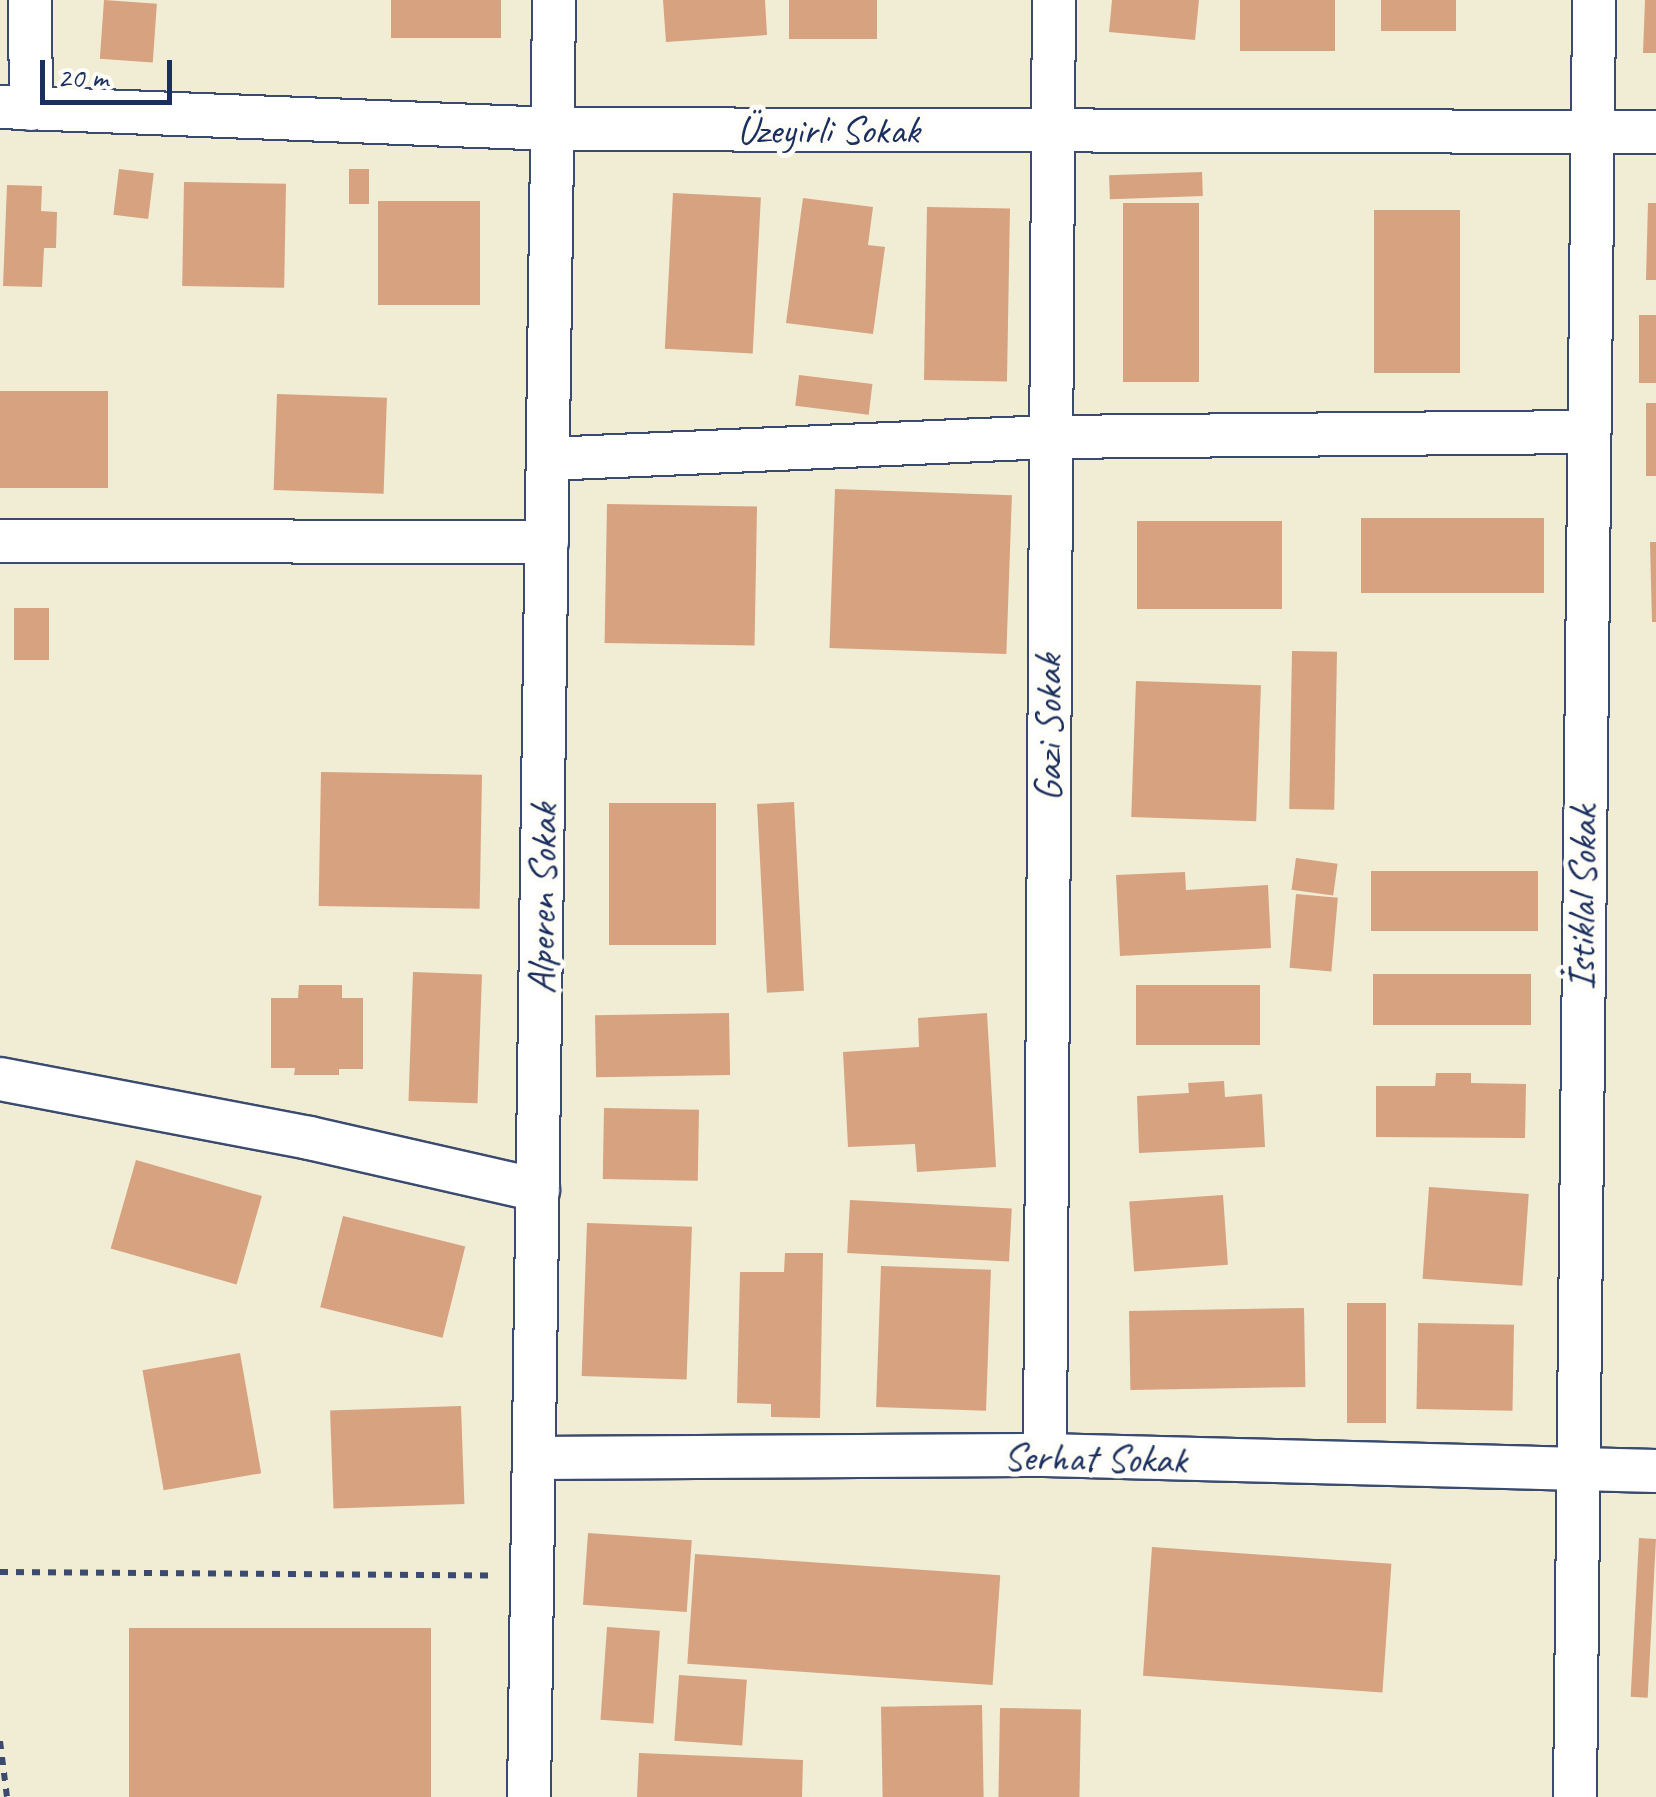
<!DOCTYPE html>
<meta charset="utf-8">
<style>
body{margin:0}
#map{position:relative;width:1656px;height:1797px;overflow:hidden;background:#f1ecd4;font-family:Caveat,sans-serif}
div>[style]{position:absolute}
.building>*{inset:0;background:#d6a27f;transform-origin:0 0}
.path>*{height:6px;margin-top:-3px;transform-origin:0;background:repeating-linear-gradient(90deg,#3b4b70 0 8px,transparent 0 16px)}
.roads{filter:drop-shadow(2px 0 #3b4b70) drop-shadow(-2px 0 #3b4b70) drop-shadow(0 2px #3b4b70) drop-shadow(0 -2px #3b4b70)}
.street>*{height:42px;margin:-21px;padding:0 21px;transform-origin:21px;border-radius:21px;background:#fff}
span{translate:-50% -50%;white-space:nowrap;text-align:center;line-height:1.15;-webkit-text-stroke:10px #fdfcf7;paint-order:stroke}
.street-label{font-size:40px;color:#1b2f5e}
.scale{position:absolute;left:40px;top:60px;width:132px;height:45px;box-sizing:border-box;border:5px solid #1b2f5e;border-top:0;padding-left:12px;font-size:30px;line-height:35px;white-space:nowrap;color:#1b2f5e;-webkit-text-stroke:8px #fdfcf7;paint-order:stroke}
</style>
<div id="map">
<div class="building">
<div style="left:104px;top:0;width:53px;height:59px;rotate:4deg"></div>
<div style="left:391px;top:0;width:110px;height:38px"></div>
<div style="clip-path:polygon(663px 0,765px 0,767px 35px,666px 42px)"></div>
<div style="left:789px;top:0;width:88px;height:39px"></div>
<div style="clip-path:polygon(1112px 0,1199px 0,1195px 40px,1109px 32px)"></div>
<div style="left:1240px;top:0;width:95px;height:51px"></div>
<div style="left:1381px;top:0;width:75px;height:31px"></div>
<div style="clip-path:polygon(1645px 0,1656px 0,1656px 53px,1643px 53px)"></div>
<div style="left:119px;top:169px;width:35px;height:46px;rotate:7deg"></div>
<div style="left:349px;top:169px;width:20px;height:35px"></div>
<div style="left:1202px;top:172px;width:24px;height:93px;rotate:88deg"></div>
<div style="left:184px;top:182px;width:102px;height:104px;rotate:1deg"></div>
<div style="clip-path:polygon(7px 185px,42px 186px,41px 211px,57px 212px,56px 248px,44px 248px,42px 287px,3px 286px)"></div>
<div style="left:673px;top:193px;width:88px;height:156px;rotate:3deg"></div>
<div style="clip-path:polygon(803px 198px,873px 207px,868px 245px,885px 247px,873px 334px,786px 323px)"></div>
<div style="left:378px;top:201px;width:102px;height:104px"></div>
<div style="left:1123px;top:203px;width:76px;height:179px"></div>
<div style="clip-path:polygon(1648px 203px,1656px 203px,1656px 280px,1646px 280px)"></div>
<div style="left:927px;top:207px;width:83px;height:173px;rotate:1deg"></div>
<div style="left:1374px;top:210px;width:86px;height:163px"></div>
<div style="left:1639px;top:315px;width:17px;height:68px"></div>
<div style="left:799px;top:375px;width:74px;height:31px;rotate:7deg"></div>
<div style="left:0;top:391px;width:108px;height:97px"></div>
<div style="left:277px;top:394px;width:110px;height:96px;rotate:2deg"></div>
<div style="left:1646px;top:403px;width:10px;height:73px"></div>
<div style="left:835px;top:489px;width:177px;height:159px;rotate:2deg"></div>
<div style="left:607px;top:504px;width:150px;height:139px;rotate:1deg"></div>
<div style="left:1544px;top:518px;width:75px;height:183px;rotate:90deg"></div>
<div style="left:1137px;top:521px;width:145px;height:88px"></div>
<div style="clip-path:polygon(1650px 542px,1656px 542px,1656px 622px,1652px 622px)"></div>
<div style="left:14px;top:608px;width:35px;height:52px"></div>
<div style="left:1292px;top:651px;width:45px;height:158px;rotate:1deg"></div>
<div style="left:1136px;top:681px;width:125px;height:136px;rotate:2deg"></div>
<div style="left:321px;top:772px;width:161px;height:134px;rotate:1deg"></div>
<div style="left:794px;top:802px;width:189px;height:37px;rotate:87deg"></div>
<div style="left:609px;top:803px;width:107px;height:142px"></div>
<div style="left:1296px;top:858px;width:42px;height:32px;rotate:8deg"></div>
<div style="left:1371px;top:871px;width:167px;height:60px"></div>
<div style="clip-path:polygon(1185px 872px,1186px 890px,1268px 885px,1271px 948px,1120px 956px,1116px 875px)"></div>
<div style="left:1296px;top:894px;width:42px;height:74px;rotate:5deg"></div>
<div style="left:413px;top:972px;width:69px;height:129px;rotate:2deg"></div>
<div style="left:1373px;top:974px;width:158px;height:51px"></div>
<div style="clip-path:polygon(299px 985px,342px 985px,342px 998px,363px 998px,363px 1069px,339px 1069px,339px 1075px,294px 1075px,295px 1068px,271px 1068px,271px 998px,298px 998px)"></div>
<div style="left:1136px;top:985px;width:124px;height:60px"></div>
<div style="left:729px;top:1013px;width:62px;height:134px;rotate:89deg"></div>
<div style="clip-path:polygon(987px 1013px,996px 1167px,917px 1172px,915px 1144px,848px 1147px,843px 1052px,919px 1047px,918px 1018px)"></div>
<div style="clip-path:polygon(1436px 1073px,1471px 1073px,1471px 1083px,1526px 1084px,1525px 1138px,1376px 1137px,1376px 1086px,1435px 1086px)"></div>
<div style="clip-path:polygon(1224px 1081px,1225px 1097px,1262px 1094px,1265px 1147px,1139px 1153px,1137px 1096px,1189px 1093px,1188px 1083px)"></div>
<div style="left:604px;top:1108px;width:95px;height:71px;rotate:1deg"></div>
<div style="left:136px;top:1160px;width:131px;height:92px;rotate:16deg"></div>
<div style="left:1429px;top:1187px;width:100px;height:92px;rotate:4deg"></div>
<div style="left:1223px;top:1195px;width:70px;height:94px;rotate:86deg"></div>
<div style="left:850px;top:1200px;width:162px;height:53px;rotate:3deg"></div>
<div style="left:343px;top:1216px;width:126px;height:94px;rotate:14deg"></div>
<div style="left:587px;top:1223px;width:105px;height:153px;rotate:2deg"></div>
<div style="clip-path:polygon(785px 1253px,823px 1253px,820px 1418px,771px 1417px,771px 1404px,737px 1403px,740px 1272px,784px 1272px)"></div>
<div style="left:881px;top:1266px;width:110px;height:141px;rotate:2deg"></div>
<div style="left:1347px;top:1303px;width:39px;height:120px"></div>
<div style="left:1304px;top:1308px;width:79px;height:175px;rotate:89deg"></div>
<div style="left:1418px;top:1323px;width:96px;height:86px;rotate:1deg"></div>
<div style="left:240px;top:1353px;width:122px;height:99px;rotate:80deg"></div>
<div style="left:461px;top:1406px;width:98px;height:131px;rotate:88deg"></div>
<div style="left:588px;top:1533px;width:104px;height:72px;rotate:4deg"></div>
<div style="left:1639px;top:1538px;width:17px;height:159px;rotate:3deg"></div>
<div style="left:1152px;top:1547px;width:240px;height:129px;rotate:4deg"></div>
<div style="left:695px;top:1554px;width:306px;height:110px;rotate:4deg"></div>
<div style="left:607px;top:1627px;width:53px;height:93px;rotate:4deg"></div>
<div style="left:129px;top:1628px;width:302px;height:169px"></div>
<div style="left:679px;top:1675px;width:68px;height:66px;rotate:4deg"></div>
<div style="left:982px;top:1705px;width:92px;height:101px;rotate:89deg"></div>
<div style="left:1000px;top:1708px;width:81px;height:89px;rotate:1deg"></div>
<div style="clip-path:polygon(639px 1753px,803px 1760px,802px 1797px,637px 1797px)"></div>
</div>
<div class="path">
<div style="left:0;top:1572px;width:491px;rotate:0.4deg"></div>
<div style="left:0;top:1741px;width:56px;rotate:82.9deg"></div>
</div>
<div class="roads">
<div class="street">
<div style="left:30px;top:0;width:109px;rotate:89.5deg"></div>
<div style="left:0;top:107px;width:553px;rotate:2.28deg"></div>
<div style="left:553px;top:129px;width:1103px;rotate:0.16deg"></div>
<div style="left:548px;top:459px;width:501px;rotate:-2.51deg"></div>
<div style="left:1049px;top:437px;width:539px;rotate:-0.53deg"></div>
<div style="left:0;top:541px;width:547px;rotate:0.1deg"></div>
<div style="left:0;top:1079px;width:315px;rotate:10.8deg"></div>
<div style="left:309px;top:1138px;width:235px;rotate:12.8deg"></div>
<div style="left:1045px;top:1455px;width:1455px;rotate:-89.65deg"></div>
<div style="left:534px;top:1458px;width:511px;rotate:-0.34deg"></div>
<div style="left:1045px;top:1455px;width:611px;rotate:1.5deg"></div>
<div style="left:529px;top:1797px;width:1797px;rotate:-89.2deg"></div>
<div style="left:1575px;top:1797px;width:1797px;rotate:-89.39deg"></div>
</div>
</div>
<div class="street-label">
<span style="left:828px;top:130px">Üzeyirli Sokak</span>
<span style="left:1048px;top:728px;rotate:-90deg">Gazi Sokak</span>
<span style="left:1582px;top:898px;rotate:-89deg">İstiklal Sokak</span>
<span style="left:542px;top:899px;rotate:-89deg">Alperen Sokak</span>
<span style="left:1095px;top:1458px;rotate:1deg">Serhat Sokak</span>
</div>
<div class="scale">20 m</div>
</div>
